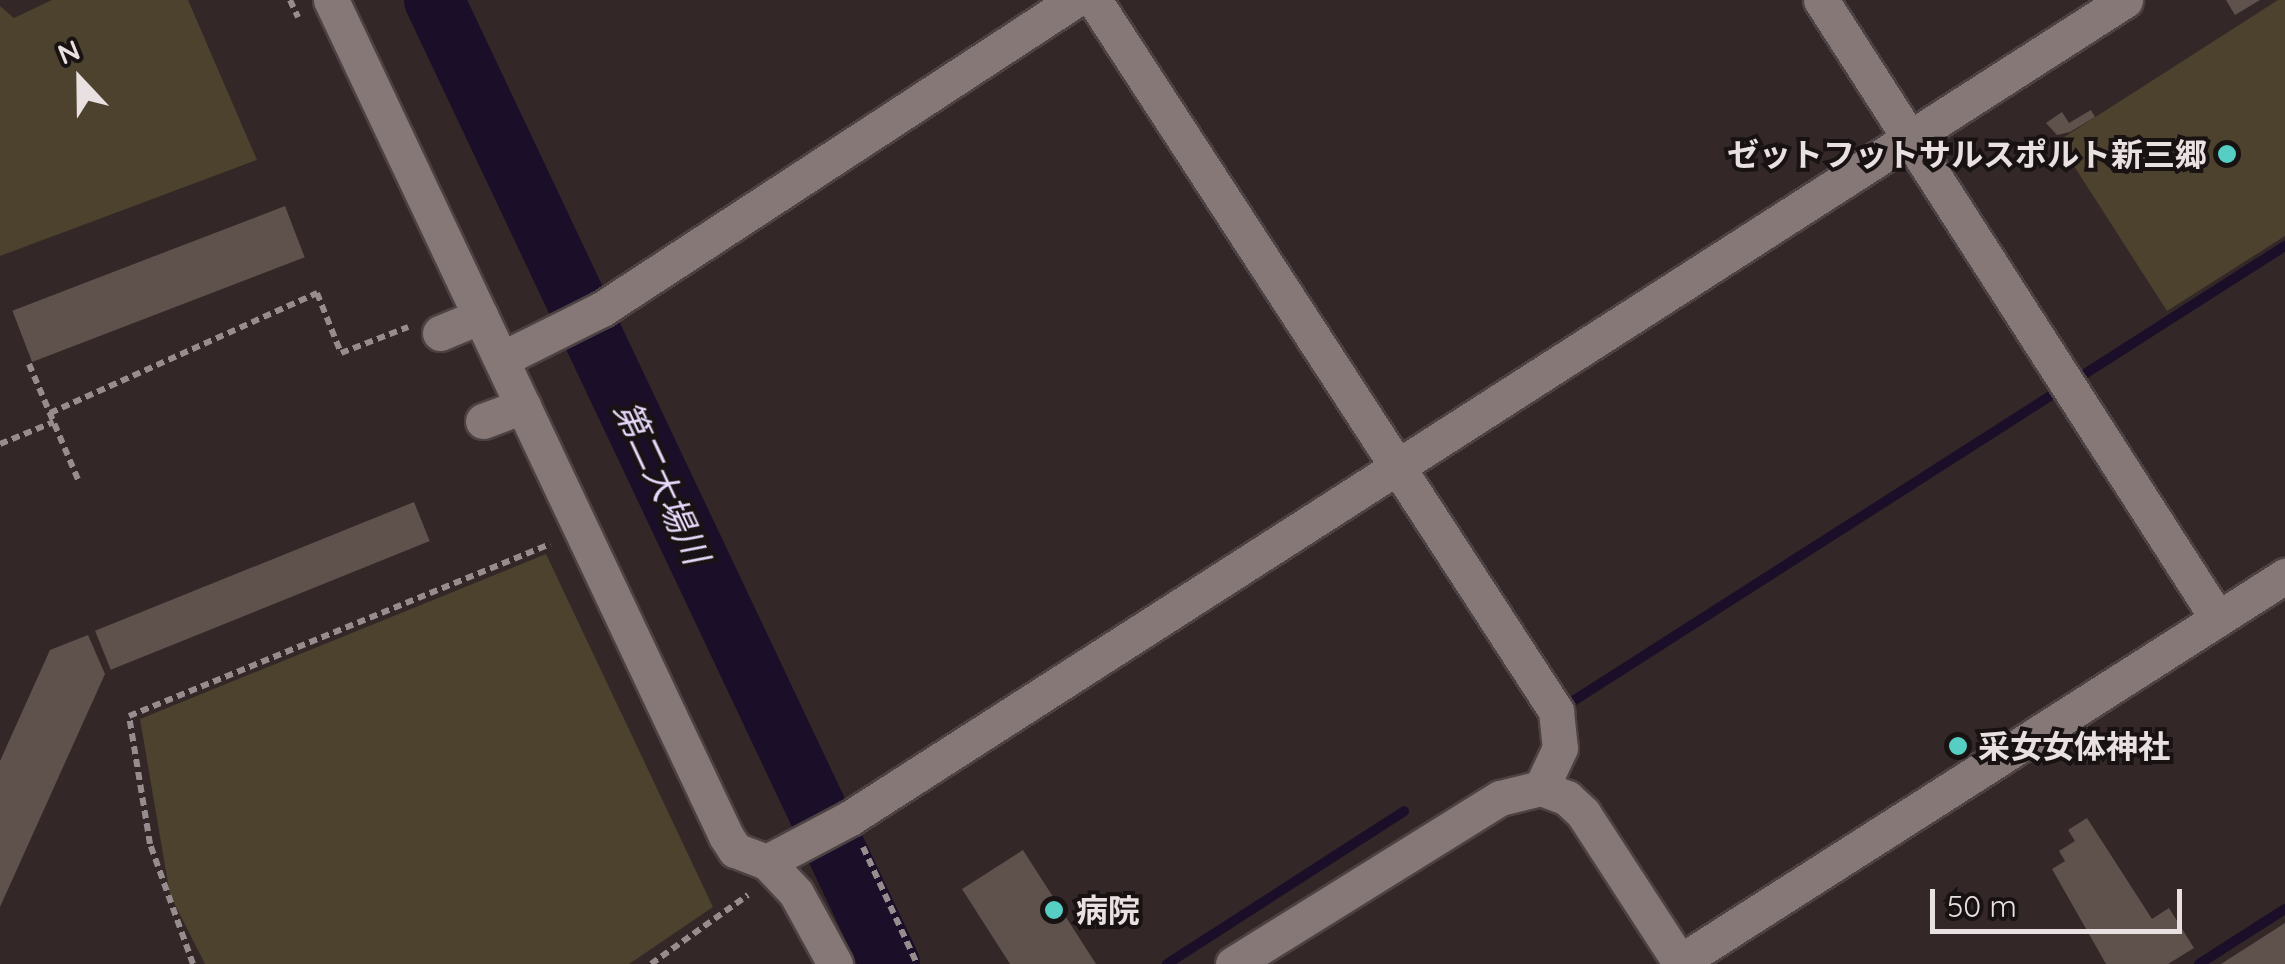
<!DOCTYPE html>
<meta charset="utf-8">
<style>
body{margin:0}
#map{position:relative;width:2285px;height:964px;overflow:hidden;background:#342728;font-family:Quicksand,"Noto Sans JP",sans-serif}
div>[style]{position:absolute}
.green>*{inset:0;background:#4d422e}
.stream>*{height:10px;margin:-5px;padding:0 5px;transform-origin:5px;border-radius:5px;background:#1b0e28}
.river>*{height:60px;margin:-30px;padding:0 30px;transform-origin:30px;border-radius:30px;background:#1b0e28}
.building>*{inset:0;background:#5f524c;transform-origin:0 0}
.path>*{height:6px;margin-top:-3px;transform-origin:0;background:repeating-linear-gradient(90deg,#978d8e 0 8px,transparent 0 13px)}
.roads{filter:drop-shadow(2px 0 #4d4243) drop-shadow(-2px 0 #4d4243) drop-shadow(0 2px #4d4243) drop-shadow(0 -2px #4d4243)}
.minor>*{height:35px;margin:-17.5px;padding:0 17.5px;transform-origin:17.5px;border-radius:17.5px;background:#877878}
.dots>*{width:28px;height:28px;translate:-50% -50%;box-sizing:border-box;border:5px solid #181212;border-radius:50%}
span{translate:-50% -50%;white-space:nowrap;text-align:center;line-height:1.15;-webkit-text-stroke:8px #181212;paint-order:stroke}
.poi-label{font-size:32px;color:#e9e1e1;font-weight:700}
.right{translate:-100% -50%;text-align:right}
.left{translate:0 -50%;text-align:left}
.water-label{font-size:35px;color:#e7d9fc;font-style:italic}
.north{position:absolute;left:30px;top:30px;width:100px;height:100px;-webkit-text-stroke:8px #181212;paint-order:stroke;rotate:338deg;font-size:28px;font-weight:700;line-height:40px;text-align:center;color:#e9e1e1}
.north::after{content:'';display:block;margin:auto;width:35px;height:45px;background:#e9e1e1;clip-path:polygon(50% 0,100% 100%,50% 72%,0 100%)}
.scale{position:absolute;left:1930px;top:889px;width:252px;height:45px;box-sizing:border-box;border:5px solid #e9e1e1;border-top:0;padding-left:12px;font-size:30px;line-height:35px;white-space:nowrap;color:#e9e1e1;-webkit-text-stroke:8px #181212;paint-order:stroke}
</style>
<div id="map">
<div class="green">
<div style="clip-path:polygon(52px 0,188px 0,257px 160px,0 256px,0 6px,14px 18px)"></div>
<div style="clip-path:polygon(2278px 0,2285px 0,2285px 236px,2167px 311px,2058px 141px)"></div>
<div style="clip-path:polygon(546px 554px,713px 907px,629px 964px,205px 964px,170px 895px,140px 719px)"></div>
</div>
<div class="stream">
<div style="left:1570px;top:703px;width:849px;rotate:-32.59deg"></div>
<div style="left:1167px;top:964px;width:282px;rotate:-32.8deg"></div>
<div style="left:2199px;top:964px;width:102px;rotate:-32.6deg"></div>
</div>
<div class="river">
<div style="left:434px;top:0;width:1066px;rotate:64.68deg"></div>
</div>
<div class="building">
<div style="clip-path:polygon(2226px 0,2260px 0,2235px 15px)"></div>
<div style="clip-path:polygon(2091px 110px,2095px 117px,2070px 132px,2057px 135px,2046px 123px,2062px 112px,2069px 123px)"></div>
<div style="left:285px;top:206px;width:55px;height:292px;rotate:69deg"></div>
<div style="left:414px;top:502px;width:42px;height:344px;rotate:68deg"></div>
<div style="clip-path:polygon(88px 635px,105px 674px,0 907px,0 761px,50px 650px)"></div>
<div style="clip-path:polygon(2087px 818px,2152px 919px,2169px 908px,2194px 948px,2168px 964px,2106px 964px,2052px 869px,2065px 861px,2059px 851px,2075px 841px,2068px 830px)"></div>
<div style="clip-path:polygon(1023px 850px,1096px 964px,1010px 964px,962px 889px)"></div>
<div style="clip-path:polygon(2285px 923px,2285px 964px,2221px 964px)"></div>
</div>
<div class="path">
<div style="left:290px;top:0;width:19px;rotate:65deg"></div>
<div style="left:29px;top:364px;width:128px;rotate:67deg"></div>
<div style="left:50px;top:413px;width:293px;rotate:-24.2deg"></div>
<div style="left:317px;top:293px;width:65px;rotate:68.2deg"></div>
<div style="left:341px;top:353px;width:72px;rotate:-21.2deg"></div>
<div style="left:0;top:444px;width:58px;rotate:-22.2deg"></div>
<div style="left:863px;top:847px;width:129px;rotate:65.2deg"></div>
<div style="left:193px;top:964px;width:127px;rotate:-109.7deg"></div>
<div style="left:150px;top:844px;width:130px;rotate:-99.3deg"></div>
<div style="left:129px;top:716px;width:455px;rotate:-22.2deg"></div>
<div style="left:651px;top:964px;width:119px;rotate:-35.4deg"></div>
</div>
<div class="roads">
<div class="minor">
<div style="left:331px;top:0;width:925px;rotate:64.71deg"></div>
<div style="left:726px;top:836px;width:17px;rotate:57deg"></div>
<div style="left:735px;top:850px;width:34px;rotate:21deg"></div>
<div style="left:767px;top:862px;width:42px;rotate:46.9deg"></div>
<div style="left:796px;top:893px;width:81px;rotate:61.2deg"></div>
<div style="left:1094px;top:0;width:848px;rotate:56.98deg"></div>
<div style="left:1556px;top:711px;width:37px;rotate:84deg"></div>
<div style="left:1560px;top:748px;width:44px;rotate:115.4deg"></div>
<div style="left:1821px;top:0;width:735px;rotate:57.33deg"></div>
<div style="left:440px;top:333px;width:44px;rotate:-22.5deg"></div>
<div style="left:502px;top:359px;width:112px;rotate:-26.6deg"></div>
<div style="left:602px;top:309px;width:565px;rotate:-33.16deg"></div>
<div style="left:483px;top:421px;width:43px;rotate:-20.6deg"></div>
<div style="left:767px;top:862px;width:94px;rotate:-27.9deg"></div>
<div style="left:850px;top:818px;width:1515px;rotate:-32.68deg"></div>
<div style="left:1680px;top:962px;width:718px;rotate:-32.54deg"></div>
<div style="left:1233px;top:964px;width:314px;rotate:-31.9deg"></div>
<div style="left:1500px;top:798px;width:42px;rotate:-13.7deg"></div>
<div style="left:1541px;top:788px;width:28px;rotate:21deg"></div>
<div style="left:1567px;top:798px;width:22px;rotate:43deg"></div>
<div style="left:1583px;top:813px;width:180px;rotate:57deg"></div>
</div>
</div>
<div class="dots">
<div style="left:2227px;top:154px;background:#56cec3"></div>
<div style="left:1958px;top:746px;background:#56cec3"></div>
<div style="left:1054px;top:910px;background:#56cec3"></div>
</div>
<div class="poi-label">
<span class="right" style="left:2207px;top:154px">ゼットフットサルスポルト新三郷</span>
<span class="left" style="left:1978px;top:746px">采女女体神社</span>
<span class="left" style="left:1076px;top:910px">病院</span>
</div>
<div class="water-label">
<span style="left:662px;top:482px;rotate:65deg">第二大場川</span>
</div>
<div class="north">N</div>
<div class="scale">50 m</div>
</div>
